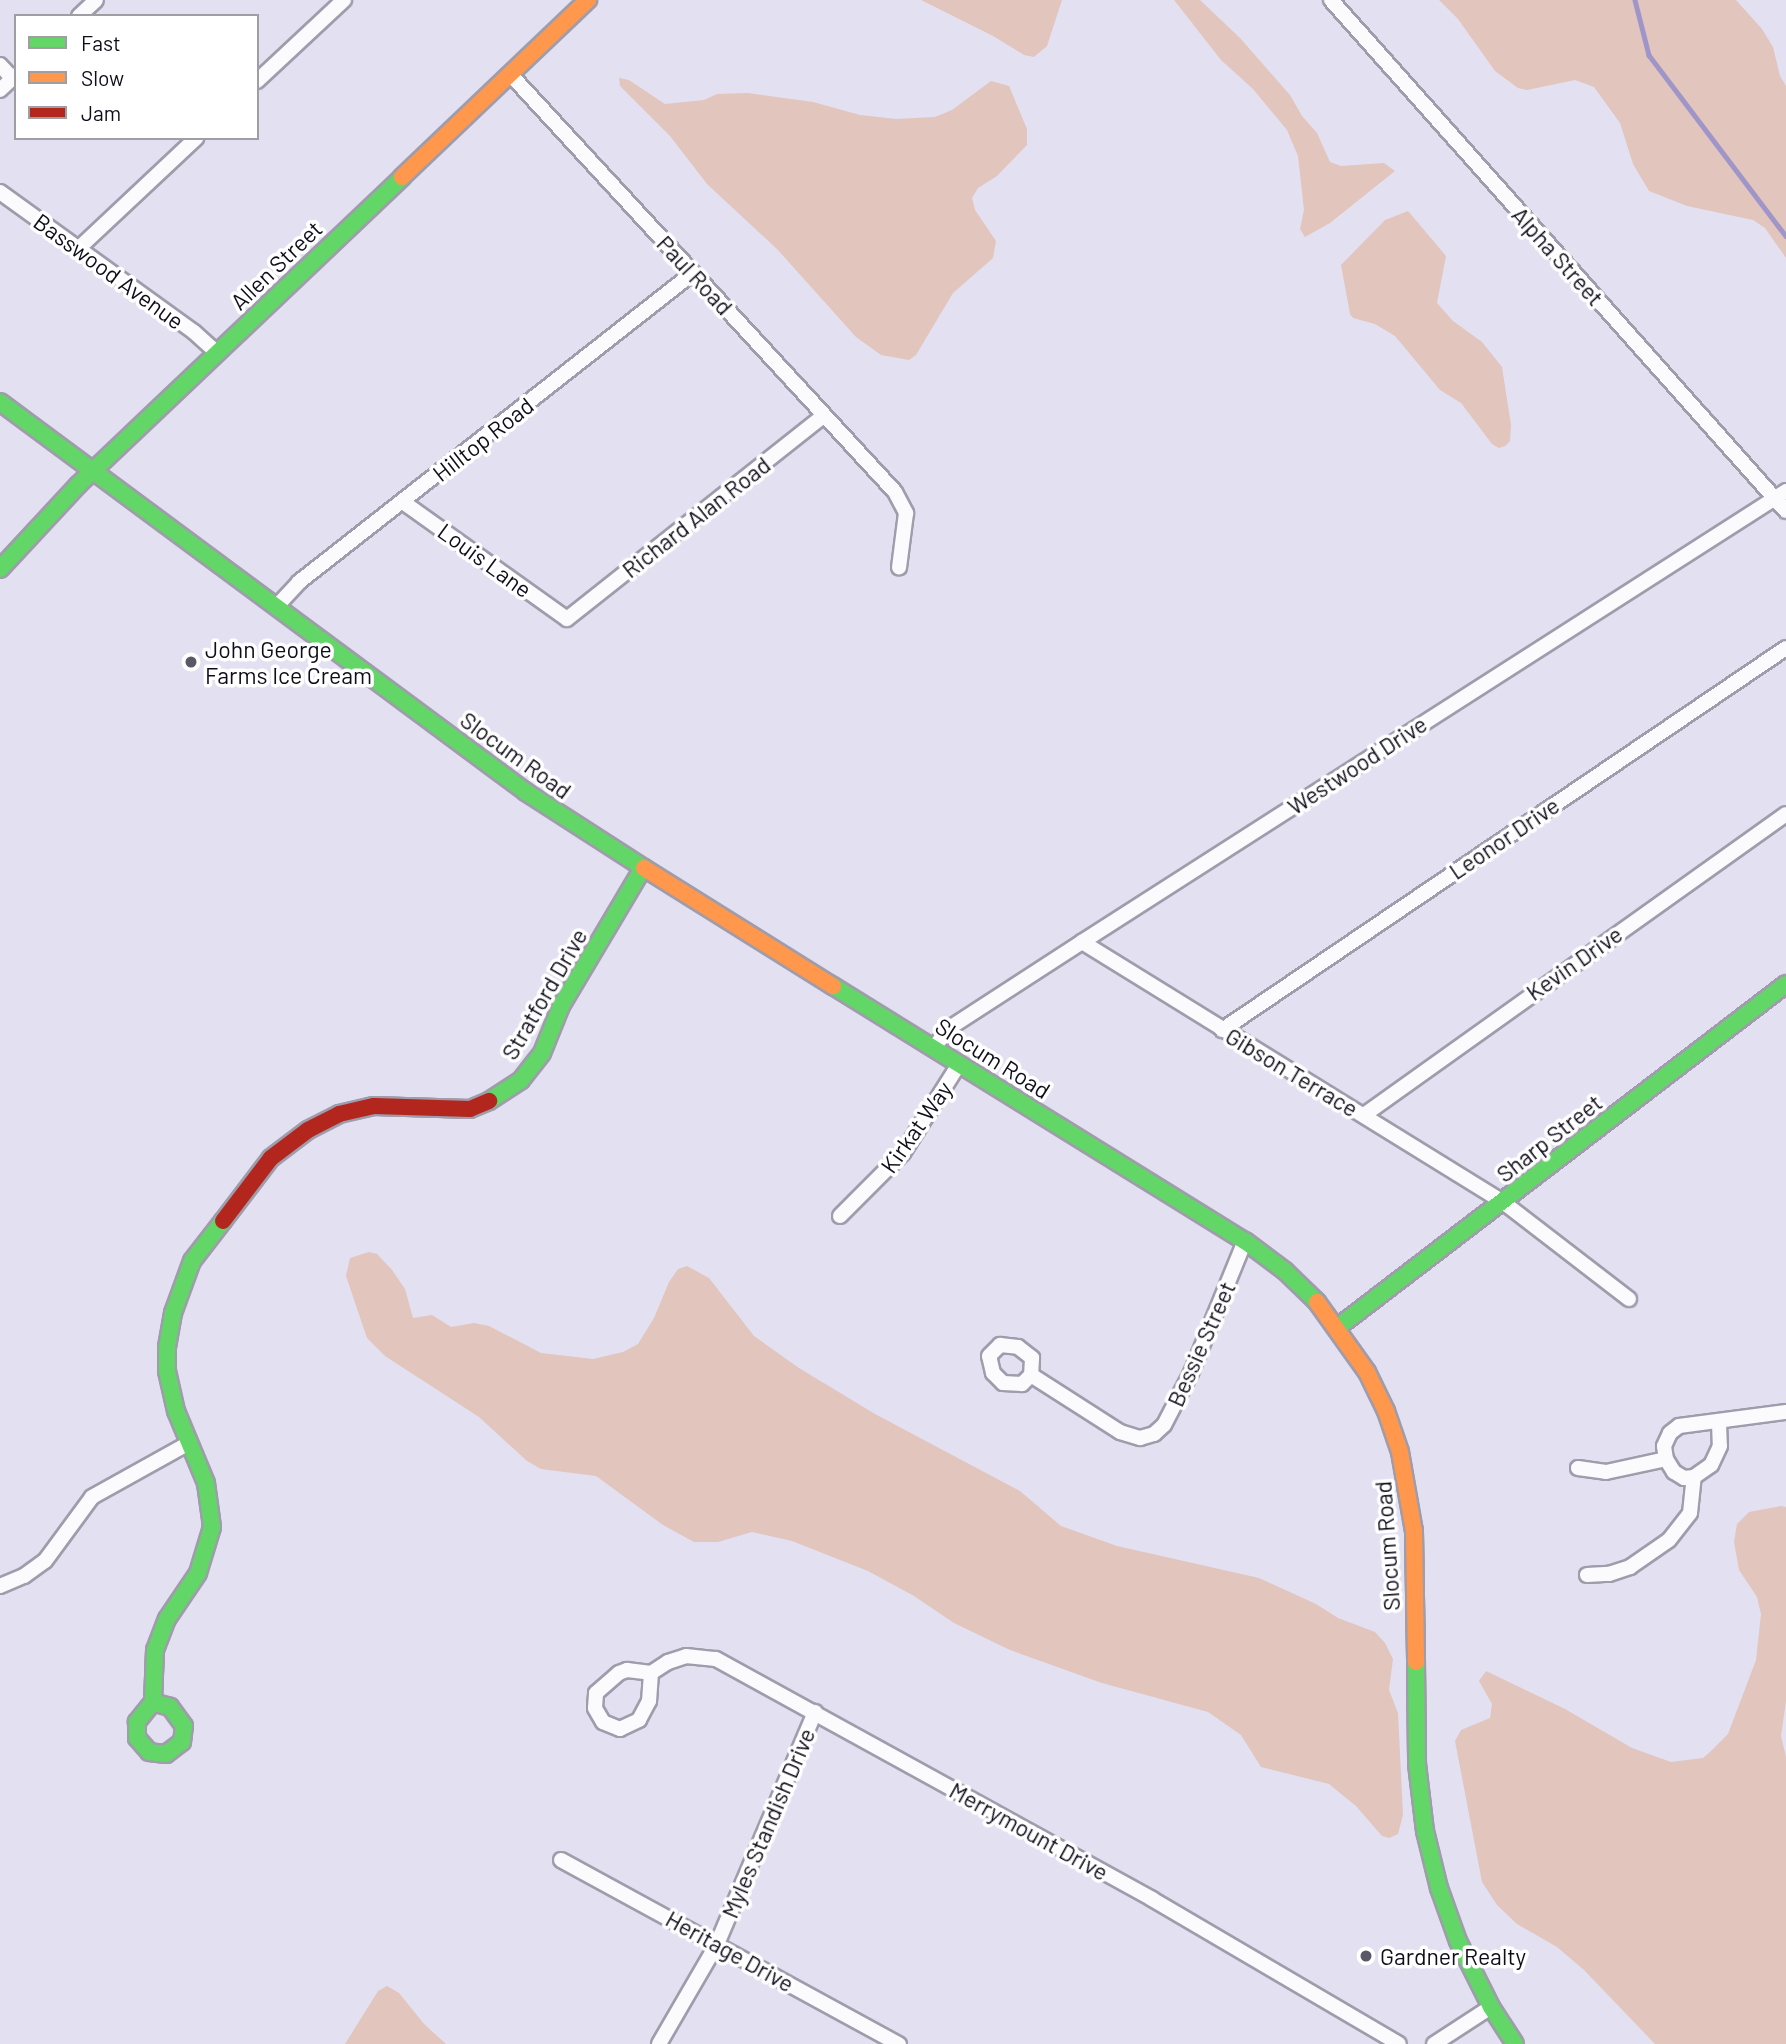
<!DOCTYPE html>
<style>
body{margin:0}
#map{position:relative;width:1786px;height:2044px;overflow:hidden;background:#e3e0f2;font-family:Barlow,sans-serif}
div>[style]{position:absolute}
.green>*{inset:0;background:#e2c5bc}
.stream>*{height:4.5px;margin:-2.25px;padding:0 2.25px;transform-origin:2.25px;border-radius:2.25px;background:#a095c9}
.roads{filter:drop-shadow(2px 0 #9f9cab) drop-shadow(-2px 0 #9f9cab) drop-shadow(0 2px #9f9cab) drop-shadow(0 -2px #9f9cab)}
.street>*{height:14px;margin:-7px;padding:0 7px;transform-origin:7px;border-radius:7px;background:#fbfafd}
.fast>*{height:16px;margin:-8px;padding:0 8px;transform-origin:8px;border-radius:8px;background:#63d668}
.slow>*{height:16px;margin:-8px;padding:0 8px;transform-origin:8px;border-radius:8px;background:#ff974d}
.jam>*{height:16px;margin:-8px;padding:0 8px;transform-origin:8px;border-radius:8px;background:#b3261e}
.dots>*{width:19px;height:19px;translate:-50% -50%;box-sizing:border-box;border:4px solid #fff;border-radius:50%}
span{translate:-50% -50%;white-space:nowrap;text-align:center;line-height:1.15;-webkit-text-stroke:7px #fff;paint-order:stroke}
.street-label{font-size:23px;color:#100d1a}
.poi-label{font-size:23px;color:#100d1a}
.left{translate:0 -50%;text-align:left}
.legend{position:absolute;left:14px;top:14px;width:245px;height:126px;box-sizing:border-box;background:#fff;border:2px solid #9f9ea3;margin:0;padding:9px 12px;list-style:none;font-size:21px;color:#100d1a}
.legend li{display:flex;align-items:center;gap:14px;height:35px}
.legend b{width:35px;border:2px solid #9f9ea3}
</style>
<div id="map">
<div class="green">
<div style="clip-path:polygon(921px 0,1062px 0,1047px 46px,1034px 57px,1024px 55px,993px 36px)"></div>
<div style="clip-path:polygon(1174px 0,1200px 0,1240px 38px,1290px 95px,1302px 116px,1317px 133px,1330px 162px,1341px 166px,1384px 163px,1395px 171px,1330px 223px,1305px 237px,1300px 229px,1304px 210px,1298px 156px,1287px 130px,1253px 89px,1221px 60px)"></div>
<div style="clip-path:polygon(1439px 0,1736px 0,1762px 29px,1773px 47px,1780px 76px,1786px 86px,1786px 258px,1765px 228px,1753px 220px,1687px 206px,1649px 191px,1633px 164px,1620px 123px,1594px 87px,1575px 80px,1527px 90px,1518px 88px,1495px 71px,1458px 19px)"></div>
<div style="clip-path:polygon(619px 78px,629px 80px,665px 104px,704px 100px,717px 94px,748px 93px,813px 102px,860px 115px,896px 119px,935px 117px,952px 110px,991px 81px,1009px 86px,1027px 129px,1027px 145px,997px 176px,978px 188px,972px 198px,975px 210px,996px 241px,993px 258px,953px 293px,916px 355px,909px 360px,881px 355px,856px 337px,777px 249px,707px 184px,670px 136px,620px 86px)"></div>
<div style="clip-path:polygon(1408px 211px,1446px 256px,1437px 303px,1453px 321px,1482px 342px,1502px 367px,1511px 425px,1510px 441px,1505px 446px,1499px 448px,1492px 444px,1461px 403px,1440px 390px,1395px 336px,1375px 324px,1353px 318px,1350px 314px,1341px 265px,1385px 220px)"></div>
<div style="clip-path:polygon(369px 1252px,377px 1254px,392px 1270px,405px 1289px,413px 1318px,432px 1315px,451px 1327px,474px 1323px,489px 1326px,541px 1353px,593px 1359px,623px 1352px,638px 1344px,654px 1318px,669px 1282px,678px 1269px,687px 1266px,709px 1278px,754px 1336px,799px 1368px,875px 1414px,1020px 1491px,1061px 1526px,1117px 1546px,1259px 1578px,1316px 1604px,1338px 1618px,1375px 1632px,1385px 1643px,1393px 1659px,1389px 1690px,1398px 1713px,1403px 1815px,1398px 1834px,1389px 1838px,1382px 1836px,1356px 1806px,1329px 1784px,1261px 1767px,1241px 1735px,1208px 1712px,1102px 1683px,1010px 1650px,954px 1623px,914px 1596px,868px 1571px,792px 1541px,752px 1532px,718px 1542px,694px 1542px,663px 1525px,596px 1476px,541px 1469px,527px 1461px,479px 1417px,385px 1356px,367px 1338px,346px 1276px,350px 1258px)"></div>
<div style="clip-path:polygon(1781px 1506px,1786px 1507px,1786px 1701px,1781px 1736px,1786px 1757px,1786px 2044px,1655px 2044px,1584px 1970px,1557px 1947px,1517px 1924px,1497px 1905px,1482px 1882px,1455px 1741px,1461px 1730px,1490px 1718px,1492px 1704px,1479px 1681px,1486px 1671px,1565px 1709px,1632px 1748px,1671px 1762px,1703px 1758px,1710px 1752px,1728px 1734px,1756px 1660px,1761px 1614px,1757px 1597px,1739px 1570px,1734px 1542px,1737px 1524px,1749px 1512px)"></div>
<div style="clip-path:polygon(387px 1986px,399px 1993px,424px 2024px,446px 2044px,345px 2044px,378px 1991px)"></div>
</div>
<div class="stream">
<div style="left:1635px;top:0;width:57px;rotate:75.7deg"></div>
<div style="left:1649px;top:55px;width:227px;rotate:52.9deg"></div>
</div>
<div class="roads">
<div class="street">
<div style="left:1331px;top:0;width:684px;rotate:48.32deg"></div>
<div style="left:79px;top:16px;width:23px;rotate:-43deg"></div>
<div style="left:0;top:65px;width:18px;rotate:47deg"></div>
<div style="left:510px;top:74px;width:568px;rotate:47.35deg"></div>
<div style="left:895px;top:492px;width:24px;rotate:62deg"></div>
<div style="left:906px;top:513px;width:55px;rotate:97.3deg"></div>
<div style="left:257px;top:81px;width:119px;rotate:-43deg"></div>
<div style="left:0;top:90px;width:22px;rotate:-43deg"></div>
<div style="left:0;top:192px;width:239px;rotate:35.8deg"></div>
<div style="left:194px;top:332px;width:31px;rotate:42deg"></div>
<div style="left:79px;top:248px;width:161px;rotate:-43.2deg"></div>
<div style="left:403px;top:502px;width:201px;rotate:35.5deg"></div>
<div style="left:567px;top:619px;width:328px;rotate:-38.4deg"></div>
<div style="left:276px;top:607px;width:34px;rotate:-47deg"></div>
<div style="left:299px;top:582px;width:501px;rotate:-38.11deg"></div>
<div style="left:1082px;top:942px;width:495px;rotate:31.7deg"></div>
<div style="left:1503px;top:1202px;width:159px;rotate:37.6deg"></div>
<div style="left:1222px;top:1030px;width:681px;rotate:-34.11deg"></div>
<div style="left:934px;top:1047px;width:26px;rotate:-50deg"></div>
<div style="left:951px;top:1027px;width:156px;rotate:-33deg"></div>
<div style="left:1082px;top:942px;width:836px;rotate:-32.64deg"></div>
<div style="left:1364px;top:1115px;width:518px;rotate:-35.5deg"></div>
<div style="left:840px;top:1216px;width:89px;rotate:-45deg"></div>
<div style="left:903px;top:1153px;width:105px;rotate:-57.8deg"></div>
<div style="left:1031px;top:1375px;width:13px;rotate:135deg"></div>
<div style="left:1022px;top:1384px;width:19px;rotate:-177deg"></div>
<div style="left:1003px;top:1383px;width:14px;rotate:-135deg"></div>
<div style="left:993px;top:1373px;width:17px;rotate:-103deg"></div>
<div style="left:989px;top:1356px;width:16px;rotate:-45deg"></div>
<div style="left:1000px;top:1345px;width:18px;rotate:6deg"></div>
<div style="left:1018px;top:1347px;width:18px;rotate:38deg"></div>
<div style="left:1032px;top:1358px;width:17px;rotate:93deg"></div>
<div style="left:1031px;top:1375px;width:106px;rotate:32.6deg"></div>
<div style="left:1120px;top:1432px;width:21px;rotate:17deg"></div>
<div style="left:1140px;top:1438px;width:15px;rotate:-16deg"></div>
<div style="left:1154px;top:1434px;width:13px;rotate:-42deg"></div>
<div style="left:1164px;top:1425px;width:59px;rotate:-62.6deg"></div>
<div style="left:1191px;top:1373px;width:143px;rotate:-67.8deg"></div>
<div style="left:1719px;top:1422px;width:24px;rotate:88deg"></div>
<div style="left:1720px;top:1446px;width:21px;rotate:115deg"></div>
<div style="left:1711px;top:1465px;width:21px;rotate:145deg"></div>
<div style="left:1694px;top:1477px;width:10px;rotate:174deg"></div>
<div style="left:1684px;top:1478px;width:12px;rotate:-149deg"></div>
<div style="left:1674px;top:1472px;width:15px;rotate:-122deg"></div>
<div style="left:1666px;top:1459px;width:13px;rotate:-99deg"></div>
<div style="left:1664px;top:1446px;width:14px;rotate:-65deg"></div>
<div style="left:1670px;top:1433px;width:11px;rotate:-38deg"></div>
<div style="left:1679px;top:1426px;width:108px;rotate:-7.5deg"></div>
<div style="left:1578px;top:1468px;width:28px;rotate:8deg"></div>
<div style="left:1606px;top:1472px;width:61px;rotate:-12.2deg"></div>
<div style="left:1587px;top:1575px;width:22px;rotate:-3deg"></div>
<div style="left:1609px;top:1574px;width:22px;rotate:-18deg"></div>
<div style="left:1630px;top:1567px;width:47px;rotate:-34.7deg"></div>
<div style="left:1669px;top:1540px;width:34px;rotate:-52deg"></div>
<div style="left:1690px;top:1513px;width:36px;rotate:-84deg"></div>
<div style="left:0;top:1586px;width:26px;rotate:-23deg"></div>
<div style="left:24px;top:1576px;width:26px;rotate:-36deg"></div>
<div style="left:45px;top:1561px;width:79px;rotate:-53.7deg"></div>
<div style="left:92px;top:1497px;width:111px;rotate:-29.1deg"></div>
<div style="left:651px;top:1673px;width:28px;rotate:94deg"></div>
<div style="left:649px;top:1701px;width:21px;rotate:118deg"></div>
<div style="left:639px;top:1720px;width:21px;rotate:155deg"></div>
<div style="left:620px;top:1729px;width:18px;rotate:-158deg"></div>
<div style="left:603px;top:1722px;width:16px;rotate:-120deg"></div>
<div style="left:595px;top:1708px;width:15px;rotate:-86deg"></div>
<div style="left:596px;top:1693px;width:30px;rotate:-41deg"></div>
<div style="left:619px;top:1673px;width:9px;rotate:-21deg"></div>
<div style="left:627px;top:1670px;width:24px;rotate:7deg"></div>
<div style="left:651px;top:1673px;width:20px;rotate:-33deg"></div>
<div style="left:668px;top:1662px;width:19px;rotate:-18deg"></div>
<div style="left:686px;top:1656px;width:30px;rotate:6deg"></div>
<div style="left:716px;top:1659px;width:498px;rotate:28.8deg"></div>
<div style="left:1152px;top:1899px;width:286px;rotate:30.4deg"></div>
<div style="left:561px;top:1860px;width:385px;rotate:28.6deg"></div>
<div style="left:659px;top:2044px;width:116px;rotate:-59.9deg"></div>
<div style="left:717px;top:1944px;width:252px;rotate:-67.1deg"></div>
<div style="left:1434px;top:2044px;width:68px;rotate:-33deg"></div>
</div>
<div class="fast">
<div style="left:0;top:402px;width:655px;rotate:36.55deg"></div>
<div style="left:526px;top:792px;width:140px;rotate:32.8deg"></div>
<div style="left:0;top:569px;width:115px;rotate:-47.1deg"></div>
<div style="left:78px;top:485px;width:447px;rotate:-43.5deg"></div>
<div style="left:833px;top:986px;width:485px;rotate:31.8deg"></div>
<div style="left:1245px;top:1241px;width:50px;rotate:36.9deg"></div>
<div style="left:1285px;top:1271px;width:45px;rotate:44.1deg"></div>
<div style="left:489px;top:1101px;width:38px;rotate:-33deg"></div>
<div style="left:521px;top:1080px;width:34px;rotate:-52deg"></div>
<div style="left:542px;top:1053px;width:51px;rotate:-68deg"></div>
<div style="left:561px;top:1006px;width:161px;rotate:-59.3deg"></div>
<div style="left:1338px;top:1327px;width:564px;rotate:-37.44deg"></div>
<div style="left:1416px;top:1662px;width:102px;rotate:89.4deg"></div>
<div style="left:1417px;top:1764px;width:67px;rotate:83.2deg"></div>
<div style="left:1425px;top:1831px;width:59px;rotate:76.2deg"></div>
<div style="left:1439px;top:1888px;width:56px;rotate:70.3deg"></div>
<div style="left:1458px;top:1941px;width:74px;rotate:63.4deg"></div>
<div style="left:1491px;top:2007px;width:44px;rotate:57deg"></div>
<div style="left:153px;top:1702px;width:26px;rotate:129deg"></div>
<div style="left:137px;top:1722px;width:16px;rotate:90deg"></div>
<div style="left:137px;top:1738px;width:18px;rotate:49deg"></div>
<div style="left:149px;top:1752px;width:17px;rotate:7deg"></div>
<div style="left:166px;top:1754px;width:20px;rotate:-37deg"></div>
<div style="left:182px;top:1742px;width:16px;rotate:-83deg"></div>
<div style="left:184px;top:1726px;width:24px;rotate:-126deg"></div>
<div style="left:170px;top:1707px;width:18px;rotate:-164deg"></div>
<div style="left:153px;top:1702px;width:52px;rotate:-87.8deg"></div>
<div style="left:155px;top:1650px;width:33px;rotate:-69deg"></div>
<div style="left:167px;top:1619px;width:55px;rotate:-56deg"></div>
<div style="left:198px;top:1573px;width:48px;rotate:-73.1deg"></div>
<div style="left:212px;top:1527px;width:44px;rotate:-97.8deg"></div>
<div style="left:206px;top:1483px;width:78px;rotate:-112.6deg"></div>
<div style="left:176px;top:1411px;width:41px;rotate:-102.7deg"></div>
<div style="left:167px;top:1371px;width:24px;rotate:-90deg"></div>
<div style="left:167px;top:1347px;width:35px;rotate:-80deg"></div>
<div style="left:173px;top:1313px;width:55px;rotate:-69.9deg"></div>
<div style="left:192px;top:1261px;width:51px;rotate:-52.2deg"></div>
</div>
<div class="slow">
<div style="left:402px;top:177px;width:257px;rotate:-43.6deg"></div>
<div style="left:644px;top:868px;width:223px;rotate:32deg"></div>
<div style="left:1317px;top:1302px;width:86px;rotate:54.5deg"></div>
<div style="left:1367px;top:1372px;width:43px;rotate:64deg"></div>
<div style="left:1386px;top:1411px;width:43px;rotate:71.1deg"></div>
<div style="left:1400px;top:1452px;width:80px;rotate:80deg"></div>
<div style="left:1414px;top:1531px;width:131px;rotate:89.1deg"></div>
</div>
<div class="jam">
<div style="left:223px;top:1221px;width:79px;rotate:-52.7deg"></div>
<div style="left:271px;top:1158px;width:46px;rotate:-37.1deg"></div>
<div style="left:308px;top:1130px;width:35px;rotate:-27deg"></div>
<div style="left:339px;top:1114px;width:36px;rotate:-13deg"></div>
<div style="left:374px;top:1106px;width:96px;rotate:1.8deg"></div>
<div style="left:470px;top:1109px;width:21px;rotate:-23deg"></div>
</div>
</div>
<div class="dots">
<div style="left:191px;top:662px;background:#5a5766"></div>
<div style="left:1366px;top:1956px;background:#5a5766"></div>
</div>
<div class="street-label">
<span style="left:1558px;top:256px;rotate:48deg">Alpha Street</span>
<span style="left:276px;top:265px;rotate:-44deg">Allen Street</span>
<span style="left:109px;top:271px;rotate:36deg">Basswood Avenue</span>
<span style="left:695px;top:275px;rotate:47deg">Paul Road</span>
<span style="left:483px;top:439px;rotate:-38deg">Hilltop Road</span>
<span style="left:696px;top:517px;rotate:-38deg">Richard Alan Road</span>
<span style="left:485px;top:560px;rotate:36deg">Louis Lane</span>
<span style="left:516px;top:755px;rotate:36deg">Slocum Road</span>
<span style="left:1357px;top:765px;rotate:-33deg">Westwood Drive</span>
<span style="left:1504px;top:838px;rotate:-34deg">Leonor Drive</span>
<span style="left:1574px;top:963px;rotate:-35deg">Kevin Drive</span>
<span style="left:544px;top:994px;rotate:-60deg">Stratford Drive</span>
<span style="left:993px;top:1058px;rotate:32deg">Slocum Road</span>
<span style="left:1292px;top:1072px;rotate:31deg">Gibson Terrace</span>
<span style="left:916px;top:1127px;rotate:-55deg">Kirkat Way</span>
<span style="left:1549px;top:1138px;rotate:-38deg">Sharp Street</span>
<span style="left:1201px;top:1344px;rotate:-66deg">Bessie Street</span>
<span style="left:1387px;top:1546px;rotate:-94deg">Slocum Road</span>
<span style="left:768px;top:1823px;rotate:-67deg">Myles Standish Drive</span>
<span style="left:1029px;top:1831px;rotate:29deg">Merrymount Drive</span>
<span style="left:730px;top:1951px;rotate:29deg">Heritage Drive</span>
</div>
<div class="poi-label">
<span class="left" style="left:205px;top:662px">John George<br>Farms Ice Cream</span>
<span class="left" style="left:1380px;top:1956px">Gardner Realty</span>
</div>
<ul class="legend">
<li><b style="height:9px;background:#63d668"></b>Fast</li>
<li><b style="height:9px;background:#ff974d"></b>Slow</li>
<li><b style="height:9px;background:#b3261e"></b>Jam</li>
</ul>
</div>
